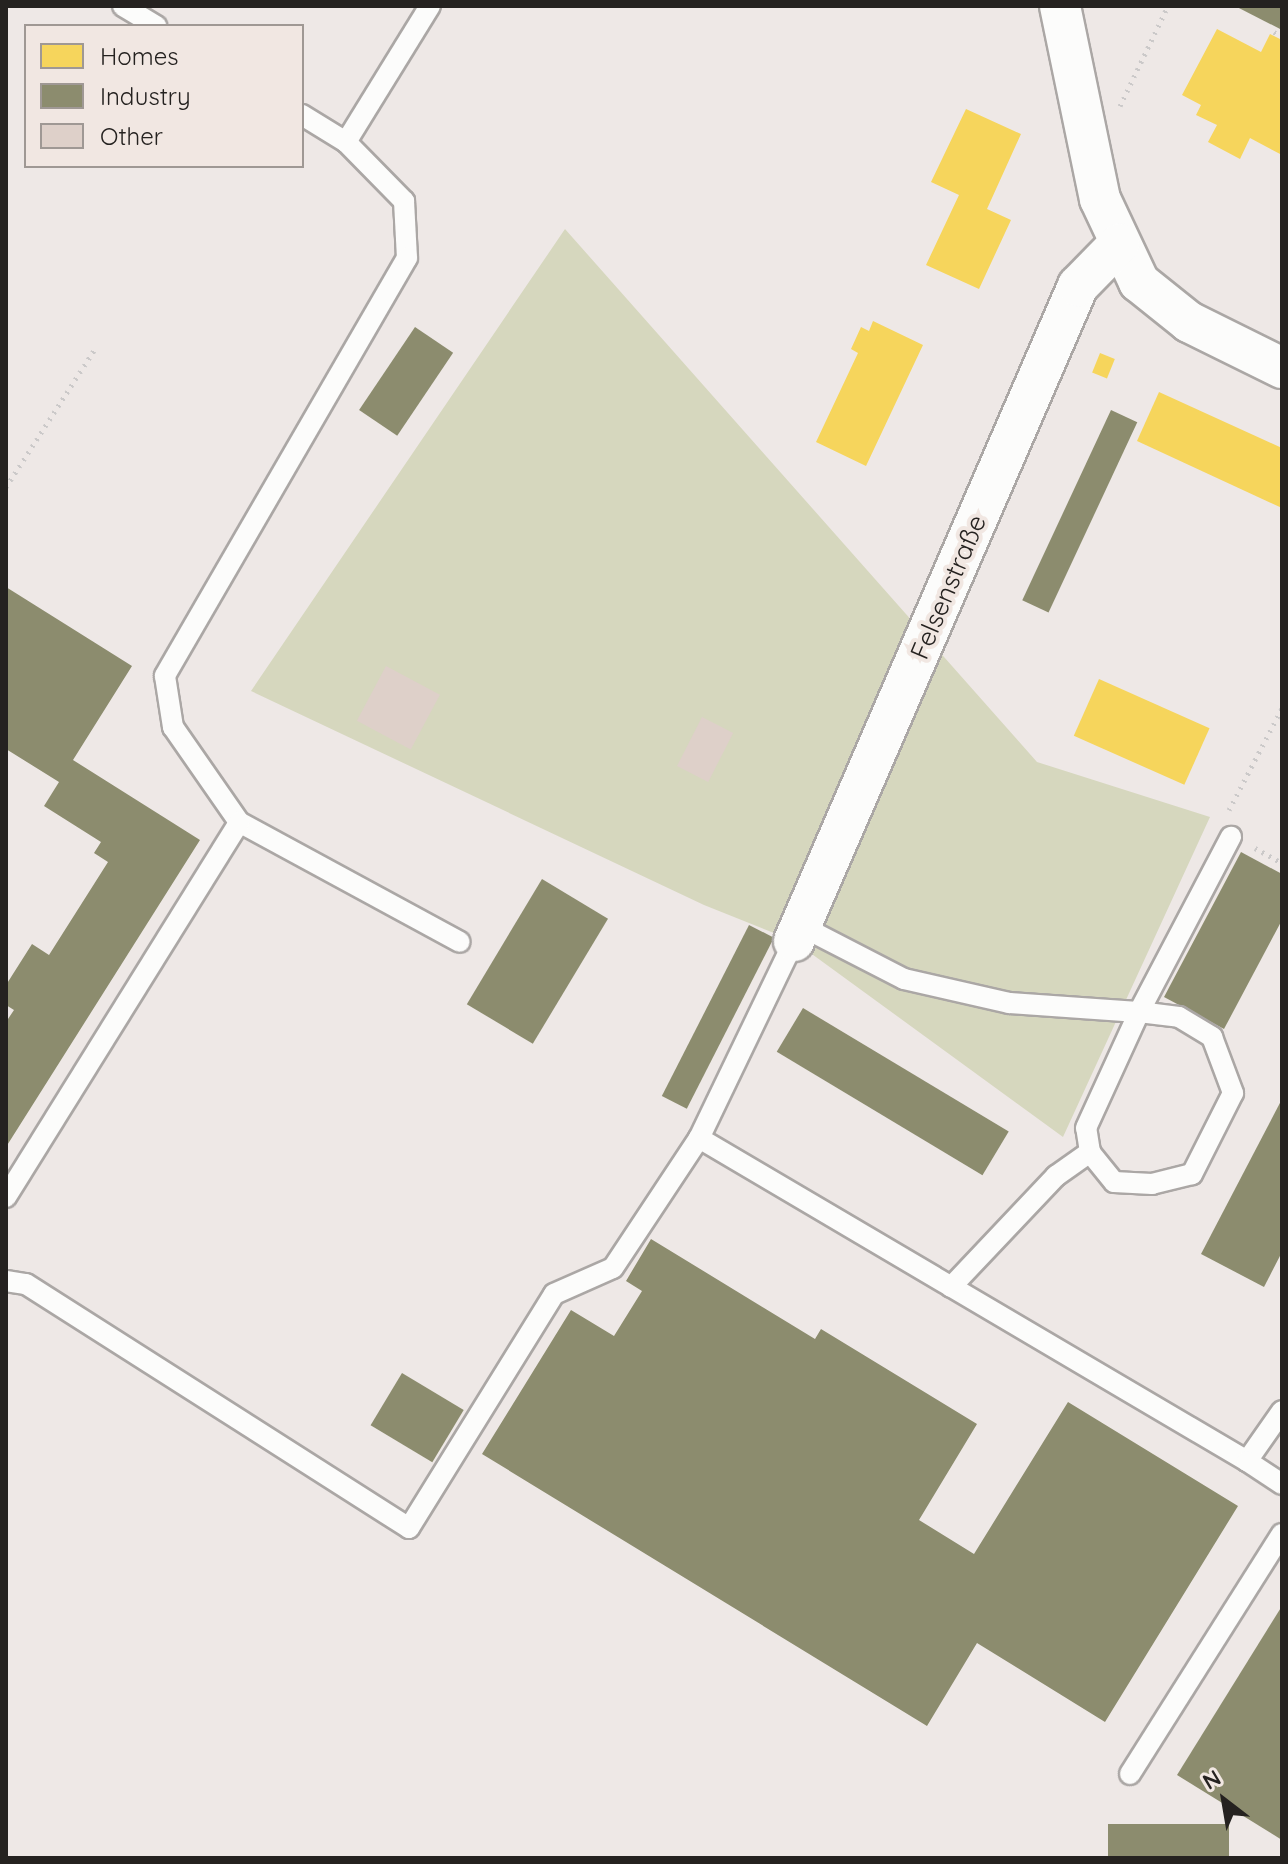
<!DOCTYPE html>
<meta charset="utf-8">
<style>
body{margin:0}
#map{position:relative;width:1288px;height:1864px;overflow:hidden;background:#eee8e6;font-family:Quicksand,sans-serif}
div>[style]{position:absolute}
.green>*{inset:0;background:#d6d7be}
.homes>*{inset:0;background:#f6d55c;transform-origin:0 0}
.industry>*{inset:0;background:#8c8c6e;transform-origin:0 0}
.building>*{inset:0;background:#ded0c9;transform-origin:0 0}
.path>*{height:5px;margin-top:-2.5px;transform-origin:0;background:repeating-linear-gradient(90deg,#cbc9c9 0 2px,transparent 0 8px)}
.roads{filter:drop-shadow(2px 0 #aba7a5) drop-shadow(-2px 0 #aba7a5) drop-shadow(0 2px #aba7a5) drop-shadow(0 -2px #aba7a5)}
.service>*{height:20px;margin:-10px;padding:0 10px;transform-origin:10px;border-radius:10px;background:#fcfcfb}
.minor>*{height:40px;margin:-20px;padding:0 20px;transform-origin:20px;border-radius:20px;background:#fcfcfb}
span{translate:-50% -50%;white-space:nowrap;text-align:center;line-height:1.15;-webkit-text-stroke:8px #f1e7e2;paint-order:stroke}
.street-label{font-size:26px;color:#252220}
.frame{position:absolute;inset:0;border:8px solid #252220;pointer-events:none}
.legend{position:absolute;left:24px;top:24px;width:280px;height:144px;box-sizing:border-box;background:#f1e7e2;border:2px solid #9f9894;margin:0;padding:10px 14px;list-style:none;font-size:24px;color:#252220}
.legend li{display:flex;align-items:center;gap:16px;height:40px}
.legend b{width:40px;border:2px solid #9f9894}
.north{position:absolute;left:1184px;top:1760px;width:80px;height:80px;-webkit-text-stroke:6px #f1e7e2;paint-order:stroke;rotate:329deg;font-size:22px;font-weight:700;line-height:32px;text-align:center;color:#252220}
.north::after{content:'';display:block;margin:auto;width:28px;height:36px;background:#252220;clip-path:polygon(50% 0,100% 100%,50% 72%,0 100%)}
</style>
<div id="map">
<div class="green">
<div style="clip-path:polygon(565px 229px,1037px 762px,1210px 817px,1063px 1137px,794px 941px,704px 905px,251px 691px)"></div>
</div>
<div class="homes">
<div style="clip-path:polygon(1217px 29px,1261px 52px,1270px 34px,1282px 40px,1282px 155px,1250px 138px,1240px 159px,1208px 142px,1217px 125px,1196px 115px,1201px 105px,1182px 95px)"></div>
<div style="clip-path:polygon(966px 109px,1021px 134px,987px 209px,1011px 220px,979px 289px,926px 265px,959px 195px,931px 182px)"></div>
<div style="clip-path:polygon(873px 321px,923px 345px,866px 466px,816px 442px,858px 353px,851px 349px,861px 327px,869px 331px)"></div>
<div style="left:1100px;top:353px;width:16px;height:21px;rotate:22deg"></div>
<div style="clip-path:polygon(1159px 392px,1282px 448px,1282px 508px,1137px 441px)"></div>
<div style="left:1099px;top:679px;width:121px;height:62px;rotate:24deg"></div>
</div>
<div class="industry">
<div style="clip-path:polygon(1235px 6px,1282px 6px,1282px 30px)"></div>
<div style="left:415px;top:327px;width:46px;height:100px;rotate:34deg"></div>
<div style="left:1111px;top:410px;width:29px;height:210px;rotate:25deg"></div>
<div style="clip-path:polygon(6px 587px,132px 666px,73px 760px,200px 840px,6px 1147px,6px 1022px,14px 1010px,6px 1005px,6px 985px,32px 944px,49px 955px,108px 862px,94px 853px,101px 842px,44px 806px,59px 782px,6px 749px)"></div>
<div style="clip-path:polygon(1241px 852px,1282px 874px,1282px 920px,1224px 1029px,1164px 997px)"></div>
<div style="left:542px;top:879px;width:77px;height:146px;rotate:31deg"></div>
<div style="left:749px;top:925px;width:28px;height:192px;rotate:27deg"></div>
<div style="left:803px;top:1008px;width:240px;height:51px;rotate:31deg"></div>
<div style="clip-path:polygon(1282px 1099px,1282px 1252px,1264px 1287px,1201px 1254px)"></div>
<div style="clip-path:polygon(651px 1239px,815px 1339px,821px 1329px,977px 1424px,919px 1520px,974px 1554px,1068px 1402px,1238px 1506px,1105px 1722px,977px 1643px,927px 1726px,482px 1454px,571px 1310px,614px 1336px,642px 1291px,626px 1281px)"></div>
<div style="left:402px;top:1373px;width:72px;height:61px;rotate:31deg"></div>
<div style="clip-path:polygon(1282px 1606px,1282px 1840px,1177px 1775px)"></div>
<div style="left:1108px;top:1824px;width:121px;height:34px"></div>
</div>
<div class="building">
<div style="left:386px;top:666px;width:61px;height:62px;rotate:28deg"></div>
<div style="left:702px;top:717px;width:35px;height:55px;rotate:27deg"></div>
</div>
<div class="path">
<div style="left:1274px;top:32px;width:9px;rotate:32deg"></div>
<div style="left:1120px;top:106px;width:111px;rotate:-64.4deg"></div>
<div style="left:6px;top:487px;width:164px;rotate:-57.2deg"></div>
<div style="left:1229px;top:810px;width:115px;rotate:-62.5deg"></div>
<div style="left:1255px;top:848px;width:31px;rotate:29deg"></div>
</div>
<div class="roads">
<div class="service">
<div style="left:123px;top:6px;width:39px;rotate:31deg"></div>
<div style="left:302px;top:115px;width:52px;rotate:31.5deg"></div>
<div style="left:346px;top:142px;width:83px;rotate:45.5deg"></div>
<div style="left:404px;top:201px;width:57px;rotate:87deg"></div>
<div style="left:407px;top:258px;width:483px;rotate:120.1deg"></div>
<div style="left:165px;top:676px;width:52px;rotate:81.1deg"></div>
<div style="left:173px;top:727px;width:116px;rotate:55.2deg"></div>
<div style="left:239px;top:822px;width:251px;rotate:28.5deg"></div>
<div style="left:346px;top:142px;width:160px;rotate:-58.3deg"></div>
<div style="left:801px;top:926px;width:116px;rotate:27.2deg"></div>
<div style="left:904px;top:979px;width:108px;rotate:12.9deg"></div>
<div style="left:1009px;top:1003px;width:130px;rotate:4deg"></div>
<div style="left:1139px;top:1012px;width:198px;rotate:-62.3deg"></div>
<div style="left:794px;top:941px;width:219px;rotate:115.7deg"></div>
<div style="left:699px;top:1138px;width:636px;rotate:30.52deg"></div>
<div style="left:1247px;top:1461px;width:61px;rotate:-55deg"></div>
<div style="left:1139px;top:1012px;width:40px;rotate:7.1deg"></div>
<div style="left:1179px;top:1017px;width:39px;rotate:31deg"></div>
<div style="left:1212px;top:1037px;width:60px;rotate:69.4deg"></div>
<div style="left:1233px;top:1093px;width:91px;rotate:116.8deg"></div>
<div style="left:1192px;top:1174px;width:41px;rotate:166deg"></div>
<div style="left:1152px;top:1184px;width:38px;rotate:-177deg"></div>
<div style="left:1114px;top:1182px;width:38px;rotate:-129deg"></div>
<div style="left:1090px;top:1152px;width:24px;rotate:-99deg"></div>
<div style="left:1086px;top:1128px;width:128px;rotate:-65.4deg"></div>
<div style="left:6px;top:1197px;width:441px;rotate:-58.1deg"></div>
<div style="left:6px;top:1281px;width:20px;rotate:9deg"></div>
<div style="left:26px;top:1284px;width:454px;rotate:32.5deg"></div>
<div style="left:409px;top:1528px;width:275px;rotate:-58.2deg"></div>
<div style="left:554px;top:1294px;width:64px;rotate:-23.8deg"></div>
<div style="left:613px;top:1268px;width:156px;rotate:-56.5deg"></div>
<div style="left:951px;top:1287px;width:153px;rotate:-46.6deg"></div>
<div style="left:1056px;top:1176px;width:42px;rotate:-35.2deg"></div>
<div style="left:1247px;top:1461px;width:42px;rotate:33.3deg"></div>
<div style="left:1130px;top:1774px;width:284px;rotate:-57.7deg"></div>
</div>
<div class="minor">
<div style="left:1060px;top:6px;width:197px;rotate:78.3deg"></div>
<div style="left:1100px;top:199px;width:92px;rotate:64.8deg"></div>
<div style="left:1139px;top:282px;width:64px;rotate:38.7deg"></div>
<div style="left:1189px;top:322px;width:104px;rotate:26.3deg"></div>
<div style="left:794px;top:941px;width:714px;rotate:-66.56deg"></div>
<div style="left:1078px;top:286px;width:59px;rotate:-45.7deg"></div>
</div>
</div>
<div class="street-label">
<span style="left:948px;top:587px;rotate:-67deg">Felsenstraße</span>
</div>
<div class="frame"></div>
<ul class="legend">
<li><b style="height:22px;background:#f6d55c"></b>Homes</li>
<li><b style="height:22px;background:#8c8c6e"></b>Industry</li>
<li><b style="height:22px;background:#ded0c9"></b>Other</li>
</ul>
<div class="north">N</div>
</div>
